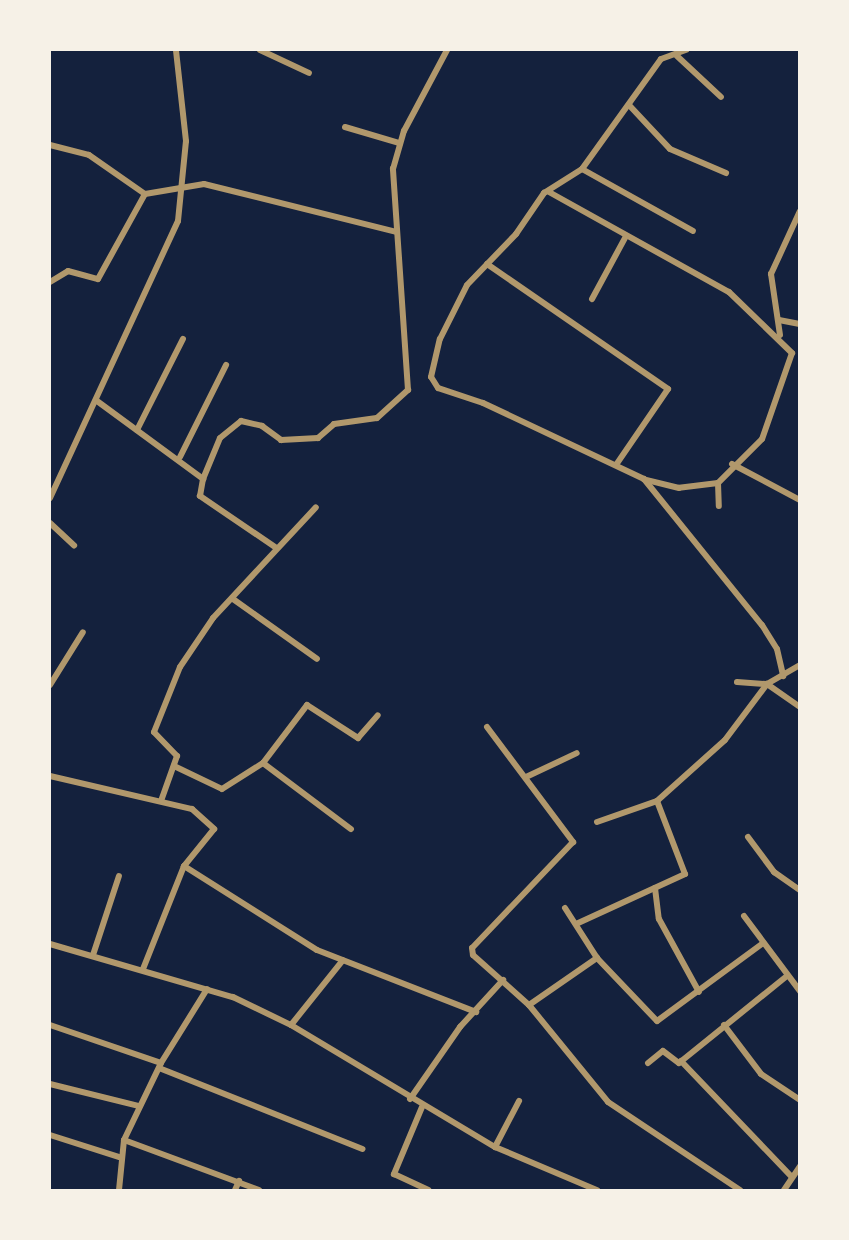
<!DOCTYPE html>
<style>
body{margin:0}
#map{position:relative;width:849px;height:1240px;overflow:hidden;background:#14213d;font-family:"Source Sans 3",sans-serif}
div>[style]{position:absolute}
.minor>*{height:6px;margin:-3px;padding:0 3px;transform-origin:3px;border-radius:3px;background:#b1986c}
span{translate:-50% -50%;white-space:nowrap;text-align:center;line-height:1.15;-webkit-text-stroke:4.5px #f6f1e7;paint-order:stroke}
.frame{position:absolute;inset:0;border:51px solid #f6f1e7;pointer-events:none}
</style>
<div id="map">
<div class="minor">
<div style="left:260px;top:50px;width:54px;rotate:25.1deg"></div>
<div style="left:677px;top:56px;width:60px;rotate:43deg"></div>
<div style="left:629px;top:105px;width:60px;rotate:47deg"></div>
<div style="left:670px;top:149px;width:61px;rotate:23.2deg"></div>
<div style="left:345px;top:127px;width:56px;rotate:16.5deg"></div>
<div style="left:50px;top:145px;width:40px;rotate:14.4deg"></div>
<div style="left:89px;top:155px;width:68px;rotate:34.9deg"></div>
<div style="left:145px;top:194px;width:60px;rotate:-9.6deg"></div>
<div style="left:204px;top:184px;width:198px;rotate:14deg"></div>
<div style="left:582px;top:169px;width:127px;rotate:29.2deg"></div>
<div style="left:549px;top:192px;width:206px;rotate:29.1deg"></div>
<div style="left:729px;top:292px;width:88px;rotate:44.1deg"></div>
<div style="left:792px;top:353px;width:91px;rotate:109.2deg"></div>
<div style="left:762px;top:439px;width:62px;rotate:135deg"></div>
<div style="left:718px;top:483px;width:39px;rotate:173deg"></div>
<div style="left:679px;top:488px;width:36px;rotate:-166deg"></div>
<div style="left:644px;top:479px;width:178px;rotate:-154.7deg"></div>
<div style="left:483px;top:403px;width:47px;rotate:-161.6deg"></div>
<div style="left:438px;top:388px;width:13px;rotate:-122deg"></div>
<div style="left:431px;top:377px;width:39px;rotate:-77deg"></div>
<div style="left:440px;top:339px;width:60px;rotate:-63.4deg"></div>
<div style="left:467px;top:285px;width:71px;rotate:-46.1deg"></div>
<div style="left:516px;top:234px;width:50px;rotate:-55.7deg"></div>
<div style="left:544px;top:193px;width:45px;rotate:-32.3deg"></div>
<div style="left:582px;top:169px;width:135px;rotate:-54.3deg"></div>
<div style="left:661px;top:59px;width:27px;rotate:-20deg"></div>
<div style="left:487px;top:264px;width:220px;rotate:34.6deg"></div>
<div style="left:668px;top:389px;width:92px;rotate:124.4deg"></div>
<div style="left:50px;top:282px;width:21px;rotate:-31deg"></div>
<div style="left:68px;top:271px;width:31px;rotate:15deg"></div>
<div style="left:98px;top:279px;width:97px;rotate:-61.1deg"></div>
<div style="left:592px;top:299px;width:72px;rotate:-61.6deg"></div>
<div style="left:779px;top:320px;width:21px;rotate:11deg"></div>
<div style="left:780px;top:335px;width:62px;rotate:-98.4deg"></div>
<div style="left:771px;top:274px;width:69px;rotate:-65.3deg"></div>
<div style="left:97px;top:401px;width:132px;rotate:36.3deg"></div>
<div style="left:137px;top:430px;width:102px;rotate:-63.2deg"></div>
<div style="left:180px;top:457px;width:103px;rotate:-63.4deg"></div>
<div style="left:732px;top:464px;width:77px;rotate:27.9deg"></div>
<div style="left:644px;top:479px;width:188px;rotate:51.1deg"></div>
<div style="left:762px;top:625px;width:28px;rotate:58deg"></div>
<div style="left:777px;top:649px;width:28px;rotate:77deg"></div>
<div style="left:718px;top:483px;width:23px;rotate:88deg"></div>
<div style="left:50px;top:498px;width:305px;rotate:-65.2deg"></div>
<div style="left:178px;top:221px;width:80px;rotate:-84.3deg"></div>
<div style="left:186px;top:141px;width:92px;rotate:-96.3deg"></div>
<div style="left:50px;top:523px;width:33px;rotate:43deg"></div>
<div style="left:275px;top:547px;width:91px;rotate:-145.8deg"></div>
<div style="left:200px;top:496px;width:17px;rotate:-80deg"></div>
<div style="left:203px;top:479px;width:44px;rotate:-67.5deg"></div>
<div style="left:220px;top:438px;width:27px;rotate:-39deg"></div>
<div style="left:241px;top:421px;width:22px;rotate:13deg"></div>
<div style="left:262px;top:426px;width:24px;rotate:36deg"></div>
<div style="left:281px;top:440px;width:37px;rotate:-3deg"></div>
<div style="left:318px;top:438px;width:21px;rotate:-41deg"></div>
<div style="left:334px;top:424px;width:43px;rotate:-7.9deg"></div>
<div style="left:377px;top:418px;width:42px;rotate:-42.1deg"></div>
<div style="left:408px;top:390px;width:222px;rotate:-93.9deg"></div>
<div style="left:393px;top:169px;width:40px;rotate:-74deg"></div>
<div style="left:404px;top:131px;width:92px;rotate:-62deg"></div>
<div style="left:233px;top:599px;width:103px;rotate:35.5deg"></div>
<div style="left:737px;top:682px;width:30px;rotate:4deg"></div>
<div style="left:767px;top:684px;width:40px;rotate:34.9deg"></div>
<div style="left:50px;top:685px;width:62px;rotate:-58.1deg"></div>
<div style="left:487px;top:727px;width:144px;rotate:53.2deg"></div>
<div style="left:573px;top:842px;width:146px;rotate:133.6deg"></div>
<div style="left:472px;top:948px;width:7px;rotate:82deg"></div>
<div style="left:473px;top:955px;width:75px;rotate:41.8deg"></div>
<div style="left:529px;top:1005px;width:125px;rotate:50.8deg"></div>
<div style="left:608px;top:1102px;width:159px;rotate:33.7deg"></div>
<div style="left:263px;top:763px;width:110px;rotate:36.9deg"></div>
<div style="left:174px;top:766px;width:53px;rotate:25.6deg"></div>
<div style="left:222px;top:789px;width:49px;rotate:-32.4deg"></div>
<div style="left:263px;top:763px;width:73px;rotate:-52.8deg"></div>
<div style="left:307px;top:705px;width:61px;rotate:32.9deg"></div>
<div style="left:358px;top:738px;width:30px;rotate:-49deg"></div>
<div style="left:50px;top:776px;width:146px;rotate:13.1deg"></div>
<div style="left:192px;top:809px;width:30px;rotate:42deg"></div>
<div style="left:214px;top:829px;width:48px;rotate:129deg"></div>
<div style="left:184px;top:866px;width:111px;rotate:111.7deg"></div>
<div style="left:526px;top:777px;width:56px;rotate:-25.2deg"></div>
<div style="left:161px;top:801px;width:48px;rotate:-70.4deg"></div>
<div style="left:177px;top:756px;width:33px;rotate:-134deg"></div>
<div style="left:154px;top:732px;width:70px;rotate:-68.2deg"></div>
<div style="left:180px;top:667px;width:59px;rotate:-56deg"></div>
<div style="left:213px;top:618px;width:151px;rotate:-47.1deg"></div>
<div style="left:597px;top:822px;width:64px;rotate:-19.3deg"></div>
<div style="left:657px;top:801px;width:91px;rotate:-41.9deg"></div>
<div style="left:725px;top:740px;width:70px;rotate:-53.1deg"></div>
<div style="left:767px;top:684px;width:38px;rotate:-30deg"></div>
<div style="left:748px;top:837px;width:44px;rotate:53.4deg"></div>
<div style="left:774px;top:872px;width:32px;rotate:35deg"></div>
<div style="left:184px;top:866px;width:157px;rotate:32.3deg"></div>
<div style="left:317px;top:950px;width:171px;rotate:21.3deg"></div>
<div style="left:655px;top:888px;width:31px;rotate:83deg"></div>
<div style="left:659px;top:919px;width:83px;rotate:61.3deg"></div>
<div style="left:565px;top:908px;width:59px;rotate:57.4deg"></div>
<div style="left:597px;top:958px;width:87px;rotate:46.4deg"></div>
<div style="left:657px;top:1021px;width:132px;rotate:-36.3deg"></div>
<div style="left:744px;top:916px;width:94px;rotate:53.3deg"></div>
<div style="left:576px;top:924px;width:120px;rotate:-24.6deg"></div>
<div style="left:685px;top:874px;width:78px;rotate:-111deg"></div>
<div style="left:50px;top:944px;width:191px;rotate:16.2deg"></div>
<div style="left:233px;top:997px;width:64px;rotate:25.8deg"></div>
<div style="left:291px;top:1025px;width:238px;rotate:30.9deg"></div>
<div style="left:495px;top:1147px;width:111px;rotate:22.9deg"></div>
<div style="left:93px;top:955px;width:83px;rotate:-71.8deg"></div>
<div style="left:529px;top:1005px;width:83px;rotate:-34.7deg"></div>
<div style="left:50px;top:1025px;width:117px;rotate:18.9deg"></div>
<div style="left:291px;top:1025px;width:83px;rotate:-51.3deg"></div>
<div style="left:724px;top:1025px;width:61px;rotate:52.9deg"></div>
<div style="left:761px;top:1074px;width:47px;rotate:33.7deg"></div>
<div style="left:681px;top:1061px;width:159px;rotate:46.3deg"></div>
<div style="left:648px;top:1063px;width:19px;rotate:-39deg"></div>
<div style="left:663px;top:1051px;width:20px;rotate:37deg"></div>
<div style="left:679px;top:1063px;width:139px;rotate:-38.9deg"></div>
<div style="left:159px;top:1068px;width:219px;rotate:21.7deg"></div>
<div style="left:50px;top:1084px;width:92px;rotate:13.9deg"></div>
<div style="left:410px;top:1099px;width:88px;rotate:-55.2deg"></div>
<div style="left:460px;top:1027px;width:64px;rotate:-47.5deg"></div>
<div style="left:422px;top:1107px;width:73px;rotate:112.7deg"></div>
<div style="left:394px;top:1174px;width:38px;rotate:25deg"></div>
<div style="left:50px;top:1135px;width:72px;rotate:17.7deg"></div>
<div style="left:124px;top:1140px;width:144px;rotate:20.3deg"></div>
<div style="left:495px;top:1147px;width:52px;rotate:-62.4deg"></div>
<div style="left:119px;top:1190px;width:50px;rotate:-84.3deg"></div>
<div style="left:124px;top:1140px;width:85px;rotate:-64.3deg"></div>
<div style="left:161px;top:1063px;width:87px;rotate:-58.1deg"></div>
<div style="left:235px;top:1190px;width:10px;rotate:-66deg"></div>
<div style="left:784px;top:1190px;width:29px;rotate:-56deg"></div>
</div>
<div class="frame"></div>
</div>
